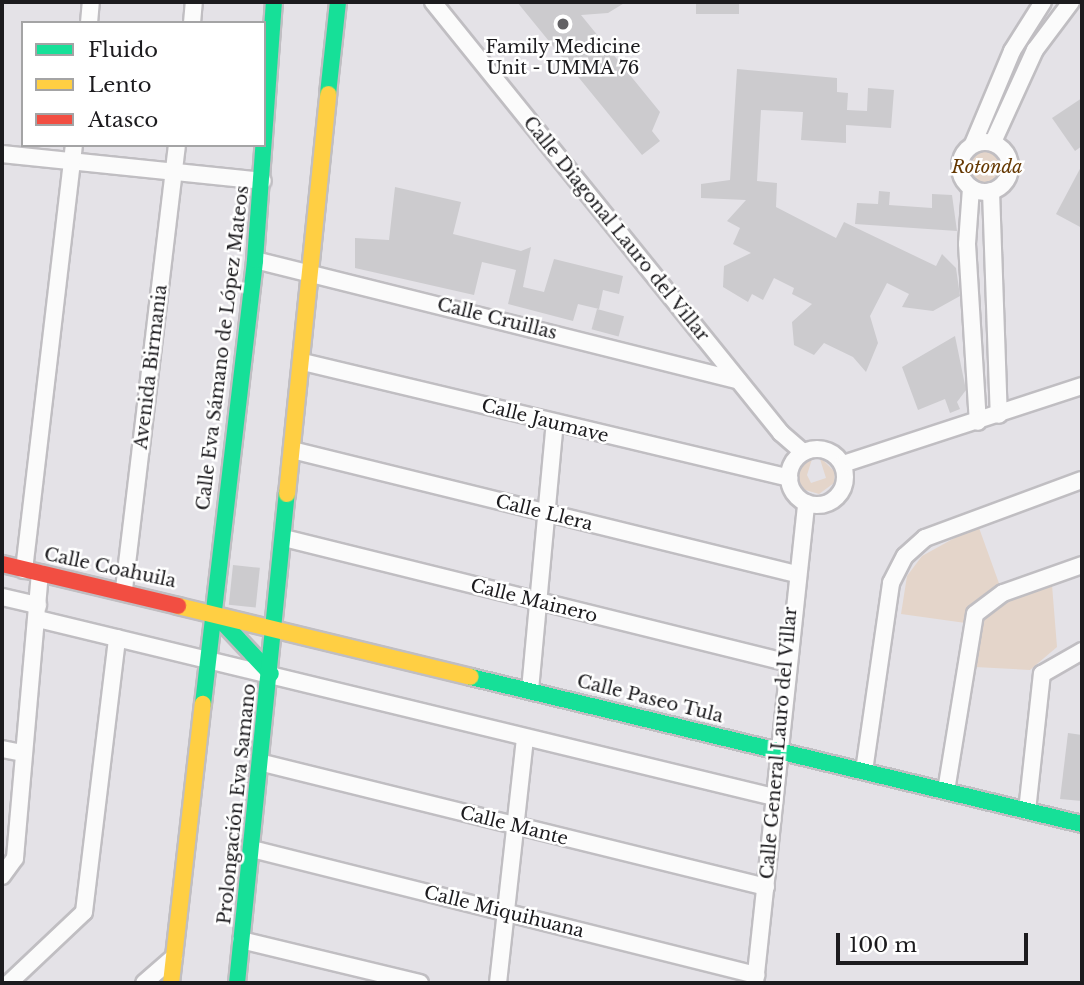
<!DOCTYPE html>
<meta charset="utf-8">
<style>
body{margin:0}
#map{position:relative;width:1084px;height:985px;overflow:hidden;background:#e4e2e7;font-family:"Libre Baskerville",serif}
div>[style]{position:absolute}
.green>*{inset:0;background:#e4d5ca}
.round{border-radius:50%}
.building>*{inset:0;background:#cccbce;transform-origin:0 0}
.roads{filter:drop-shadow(2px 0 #c0bec2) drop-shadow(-2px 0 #c0bec2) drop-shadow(0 2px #c0bec2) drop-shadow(0 -2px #c0bec2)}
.street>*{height:16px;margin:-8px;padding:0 8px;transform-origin:8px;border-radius:8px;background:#fbfbfb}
.street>.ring{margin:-8px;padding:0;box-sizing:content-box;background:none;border:16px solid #fbfbfb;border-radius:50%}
.fast>*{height:16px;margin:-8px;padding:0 8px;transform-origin:8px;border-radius:8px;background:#16e098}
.slow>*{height:16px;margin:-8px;padding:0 8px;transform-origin:8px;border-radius:8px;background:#ffcf43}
.jam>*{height:16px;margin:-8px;padding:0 8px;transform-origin:8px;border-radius:8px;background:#f24e42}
.dots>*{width:19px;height:19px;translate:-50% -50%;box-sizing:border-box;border:4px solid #fff;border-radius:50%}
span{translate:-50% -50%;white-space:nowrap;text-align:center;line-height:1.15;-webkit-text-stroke:5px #fff;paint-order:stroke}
.poi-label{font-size:18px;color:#1c1b1e}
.park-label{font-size:18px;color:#663903;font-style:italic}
.street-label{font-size:18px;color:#1c1b1e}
.frame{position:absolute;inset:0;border:4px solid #1c1b1e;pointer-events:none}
.legend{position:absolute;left:21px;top:21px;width:245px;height:126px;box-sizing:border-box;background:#fff;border:2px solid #a4a4a5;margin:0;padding:9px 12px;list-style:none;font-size:21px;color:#1c1b1e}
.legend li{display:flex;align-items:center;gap:14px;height:35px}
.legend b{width:35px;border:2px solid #a4a4a5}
.scale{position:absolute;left:836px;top:933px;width:192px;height:32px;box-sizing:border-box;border:4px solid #1c1b1e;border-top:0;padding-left:9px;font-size:21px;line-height:24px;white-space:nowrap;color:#1c1b1e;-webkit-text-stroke:5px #fff;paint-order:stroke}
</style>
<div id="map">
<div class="green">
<div class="round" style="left:965px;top:144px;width:44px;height:44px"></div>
<div style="clip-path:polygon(813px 456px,807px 475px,811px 483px,826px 478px,819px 456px,835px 472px,834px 483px,819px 494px,802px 489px,797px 478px,798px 466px)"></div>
<div style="clip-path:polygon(978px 525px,1005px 600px,1052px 585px,1057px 647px,1030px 670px,975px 667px,980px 625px,901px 614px,907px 576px,922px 556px)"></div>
</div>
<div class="building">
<div style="clip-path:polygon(517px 2px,626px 2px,608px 13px,581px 15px,660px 112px,652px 131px,660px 141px,642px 155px)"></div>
<div style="left:696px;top:2px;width:43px;height:12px"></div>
<div style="clip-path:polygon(737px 69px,837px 78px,837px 92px,848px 93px,847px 110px,867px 111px,868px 88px,894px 90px,891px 128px,846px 125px,846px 143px,801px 140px,803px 112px,761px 110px,757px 181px,777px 183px,776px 207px,836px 238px,844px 222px,936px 266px,942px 254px,956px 268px,960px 296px,933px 311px,902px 307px,909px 294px,887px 283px,870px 316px,878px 343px,866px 372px,853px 357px,824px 343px,814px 355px,794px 345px,792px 322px,812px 304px,792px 294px,794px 288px,774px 278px,763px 300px,752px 294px,748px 302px,723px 287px,724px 266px,751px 253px,733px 244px,740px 228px,727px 221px,746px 200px,701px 198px,701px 184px,730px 180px)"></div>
<div style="clip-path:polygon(1082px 98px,1082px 146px,1075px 151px,1052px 118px)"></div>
<div style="clip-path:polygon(1082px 165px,1082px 228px,1056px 214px)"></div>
<div style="clip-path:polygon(395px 187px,461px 202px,453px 234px,521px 251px,531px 247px,523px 287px,544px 292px,554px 259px,623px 276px,619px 294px,603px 290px,599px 309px,578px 304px,573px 321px,508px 304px,516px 270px,482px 262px,474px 295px,355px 268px,355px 238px,389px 240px)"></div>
<div style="clip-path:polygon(879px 191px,890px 192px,889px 205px,932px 208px,932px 194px,952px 195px,957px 231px,855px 224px,857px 203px,878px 204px)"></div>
<div style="left:597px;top:309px;width:28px;height:21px;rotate:15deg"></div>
<div style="clip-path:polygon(955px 336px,966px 390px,957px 402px,960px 409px,950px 413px,945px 399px,918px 410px,902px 367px)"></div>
<div style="left:233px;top:565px;width:27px;height:40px;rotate:6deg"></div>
<div style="clip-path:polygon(1068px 733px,1082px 735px,1082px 801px,1060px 799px)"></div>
</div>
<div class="roads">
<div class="street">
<div style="left:433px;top:2px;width:554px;rotate:51.08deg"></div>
<div style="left:781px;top:433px;width:29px;rotate:41deg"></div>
<div style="left:89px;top:23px;width:21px;rotate:-85deg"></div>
<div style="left:192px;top:23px;width:21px;rotate:-85deg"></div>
<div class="ring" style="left:960px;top:142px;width:34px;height:34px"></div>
<div style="left:993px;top:142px;width:101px;rotate:-65.5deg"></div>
<div style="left:1035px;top:50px;width:60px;rotate:-53.1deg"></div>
<div style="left:973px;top:144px;width:101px;rotate:-67.2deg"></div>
<div style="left:1012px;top:51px;width:58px;rotate:-57.7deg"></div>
<div style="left:2px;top:154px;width:262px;rotate:5.9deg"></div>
<div style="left:971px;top:188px;width:56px;rotate:94.1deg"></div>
<div style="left:967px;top:244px;width:178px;rotate:86.5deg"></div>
<div style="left:991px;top:191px;width:224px;rotate:88deg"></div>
<div style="left:255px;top:260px;width:498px;rotate:14deg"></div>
<div style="left:303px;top:362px;width:500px;rotate:13.4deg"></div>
<div class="ring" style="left:789px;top:449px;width:40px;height:40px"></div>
<div style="left:292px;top:450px;width:519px;rotate:13.82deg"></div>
<div style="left:843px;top:464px;width:251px;rotate:-18.1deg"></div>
<div style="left:284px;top:538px;width:516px;rotate:13.9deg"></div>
<div style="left:24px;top:570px;width:428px;rotate:-83.3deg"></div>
<div style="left:124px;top:589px;width:447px;rotate:-83.2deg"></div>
<div style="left:2px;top:597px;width:37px;rotate:13deg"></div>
<div style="left:38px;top:619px;width:757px;rotate:13.6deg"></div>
<div style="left:530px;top:690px;width:268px;rotate:-84.7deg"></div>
<div style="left:2px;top:749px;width:21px;rotate:11deg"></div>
<div style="left:263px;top:763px;width:518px;rotate:13.85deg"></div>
<div style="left:864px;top:771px;width:190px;rotate:-81.8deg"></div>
<div style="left:891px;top:583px;width:30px;rotate:-63deg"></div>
<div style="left:905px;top:556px;width:27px;rotate:-42deg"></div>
<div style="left:925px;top:538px;width:167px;rotate:-20.3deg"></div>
<div style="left:946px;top:791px;width:179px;rotate:-80.7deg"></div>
<div style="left:975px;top:614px;width:35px;rotate:-37deg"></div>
<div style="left:1003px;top:593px;width:84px;rotate:-19.5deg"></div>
<div style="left:1027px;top:811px;width:138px;rotate:-83.8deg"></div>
<div style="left:1042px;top:674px;width:46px;rotate:-29.9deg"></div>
<div style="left:252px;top:849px;width:520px;rotate:14.04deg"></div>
<div style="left:2px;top:876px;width:22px;rotate:-54deg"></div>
<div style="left:15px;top:858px;width:286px;rotate:-85deg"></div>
<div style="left:241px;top:940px;width:184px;rotate:13.5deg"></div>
<div style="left:9px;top:983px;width:103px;rotate:-43.4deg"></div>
<div style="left:84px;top:912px;width:276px;rotate:-83.1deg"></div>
<div style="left:144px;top:983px;width:40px;rotate:-41deg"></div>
<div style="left:498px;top:983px;width:247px;rotate:-83.7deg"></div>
<div style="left:755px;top:983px;width:483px;rotate:-83.9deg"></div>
</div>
<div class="fast">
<div style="left:328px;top:94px;width:93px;rotate:-83.8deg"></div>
<div style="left:212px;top:611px;width:86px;rotate:46.9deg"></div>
<div style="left:471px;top:677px;width:628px;rotate:13.53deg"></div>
<div style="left:203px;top:704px;width:447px;rotate:-83.3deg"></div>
<div style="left:255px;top:260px;width:259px;rotate:-85.8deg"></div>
<div style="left:237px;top:983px;width:492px;rotate:-84.2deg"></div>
</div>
<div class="slow">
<div style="left:287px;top:494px;width:402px;rotate:-84.1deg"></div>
<div style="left:178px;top:606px;width:301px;rotate:13.6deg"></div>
<div style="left:171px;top:983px;width:281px;rotate:-83.5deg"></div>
</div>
<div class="jam">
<div style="left:2px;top:564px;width:181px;rotate:13.4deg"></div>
</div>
</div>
<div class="dots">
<div style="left:563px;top:24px;background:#626164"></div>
</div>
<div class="poi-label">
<span style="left:563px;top:58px">Family Medicine<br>Unit - UMMA 76</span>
</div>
<div class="park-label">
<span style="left:987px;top:167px">Rotonda</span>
</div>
<div class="street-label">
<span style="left:616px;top:229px;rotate:51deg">Calle Diagonal Lauro del Villar</span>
<span style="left:497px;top:319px;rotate:14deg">Calle Cruillas</span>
<span style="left:223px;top:348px;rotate:-83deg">Calle Eva Sámano de López Mateos</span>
<span style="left:151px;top:367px;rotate:-83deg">Avenida Birmania</span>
<span style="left:545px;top:421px;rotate:14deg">Calle Jaumave</span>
<span style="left:544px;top:513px;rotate:14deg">Calle Llera</span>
<span style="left:110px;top:568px;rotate:12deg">Calle Coahuila</span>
<span style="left:534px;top:601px;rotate:14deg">Calle Mainero</span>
<span style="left:650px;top:699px;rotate:14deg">Calle Paseo Tula</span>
<span style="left:779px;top:743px;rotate:-85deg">Calle General Lauro del Villar</span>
<span style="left:237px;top:804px;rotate:-84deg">Prolongación Eva Samano</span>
<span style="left:514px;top:826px;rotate:14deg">Calle Mante</span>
<span style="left:504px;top:912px;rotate:14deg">Calle Miquihuana</span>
</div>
<div class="frame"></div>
<ul class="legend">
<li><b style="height:9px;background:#16e098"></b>Fluido</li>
<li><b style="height:9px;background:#ffcf43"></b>Lento</li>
<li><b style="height:9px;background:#f24e42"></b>Atasco</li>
</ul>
<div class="scale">100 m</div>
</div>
